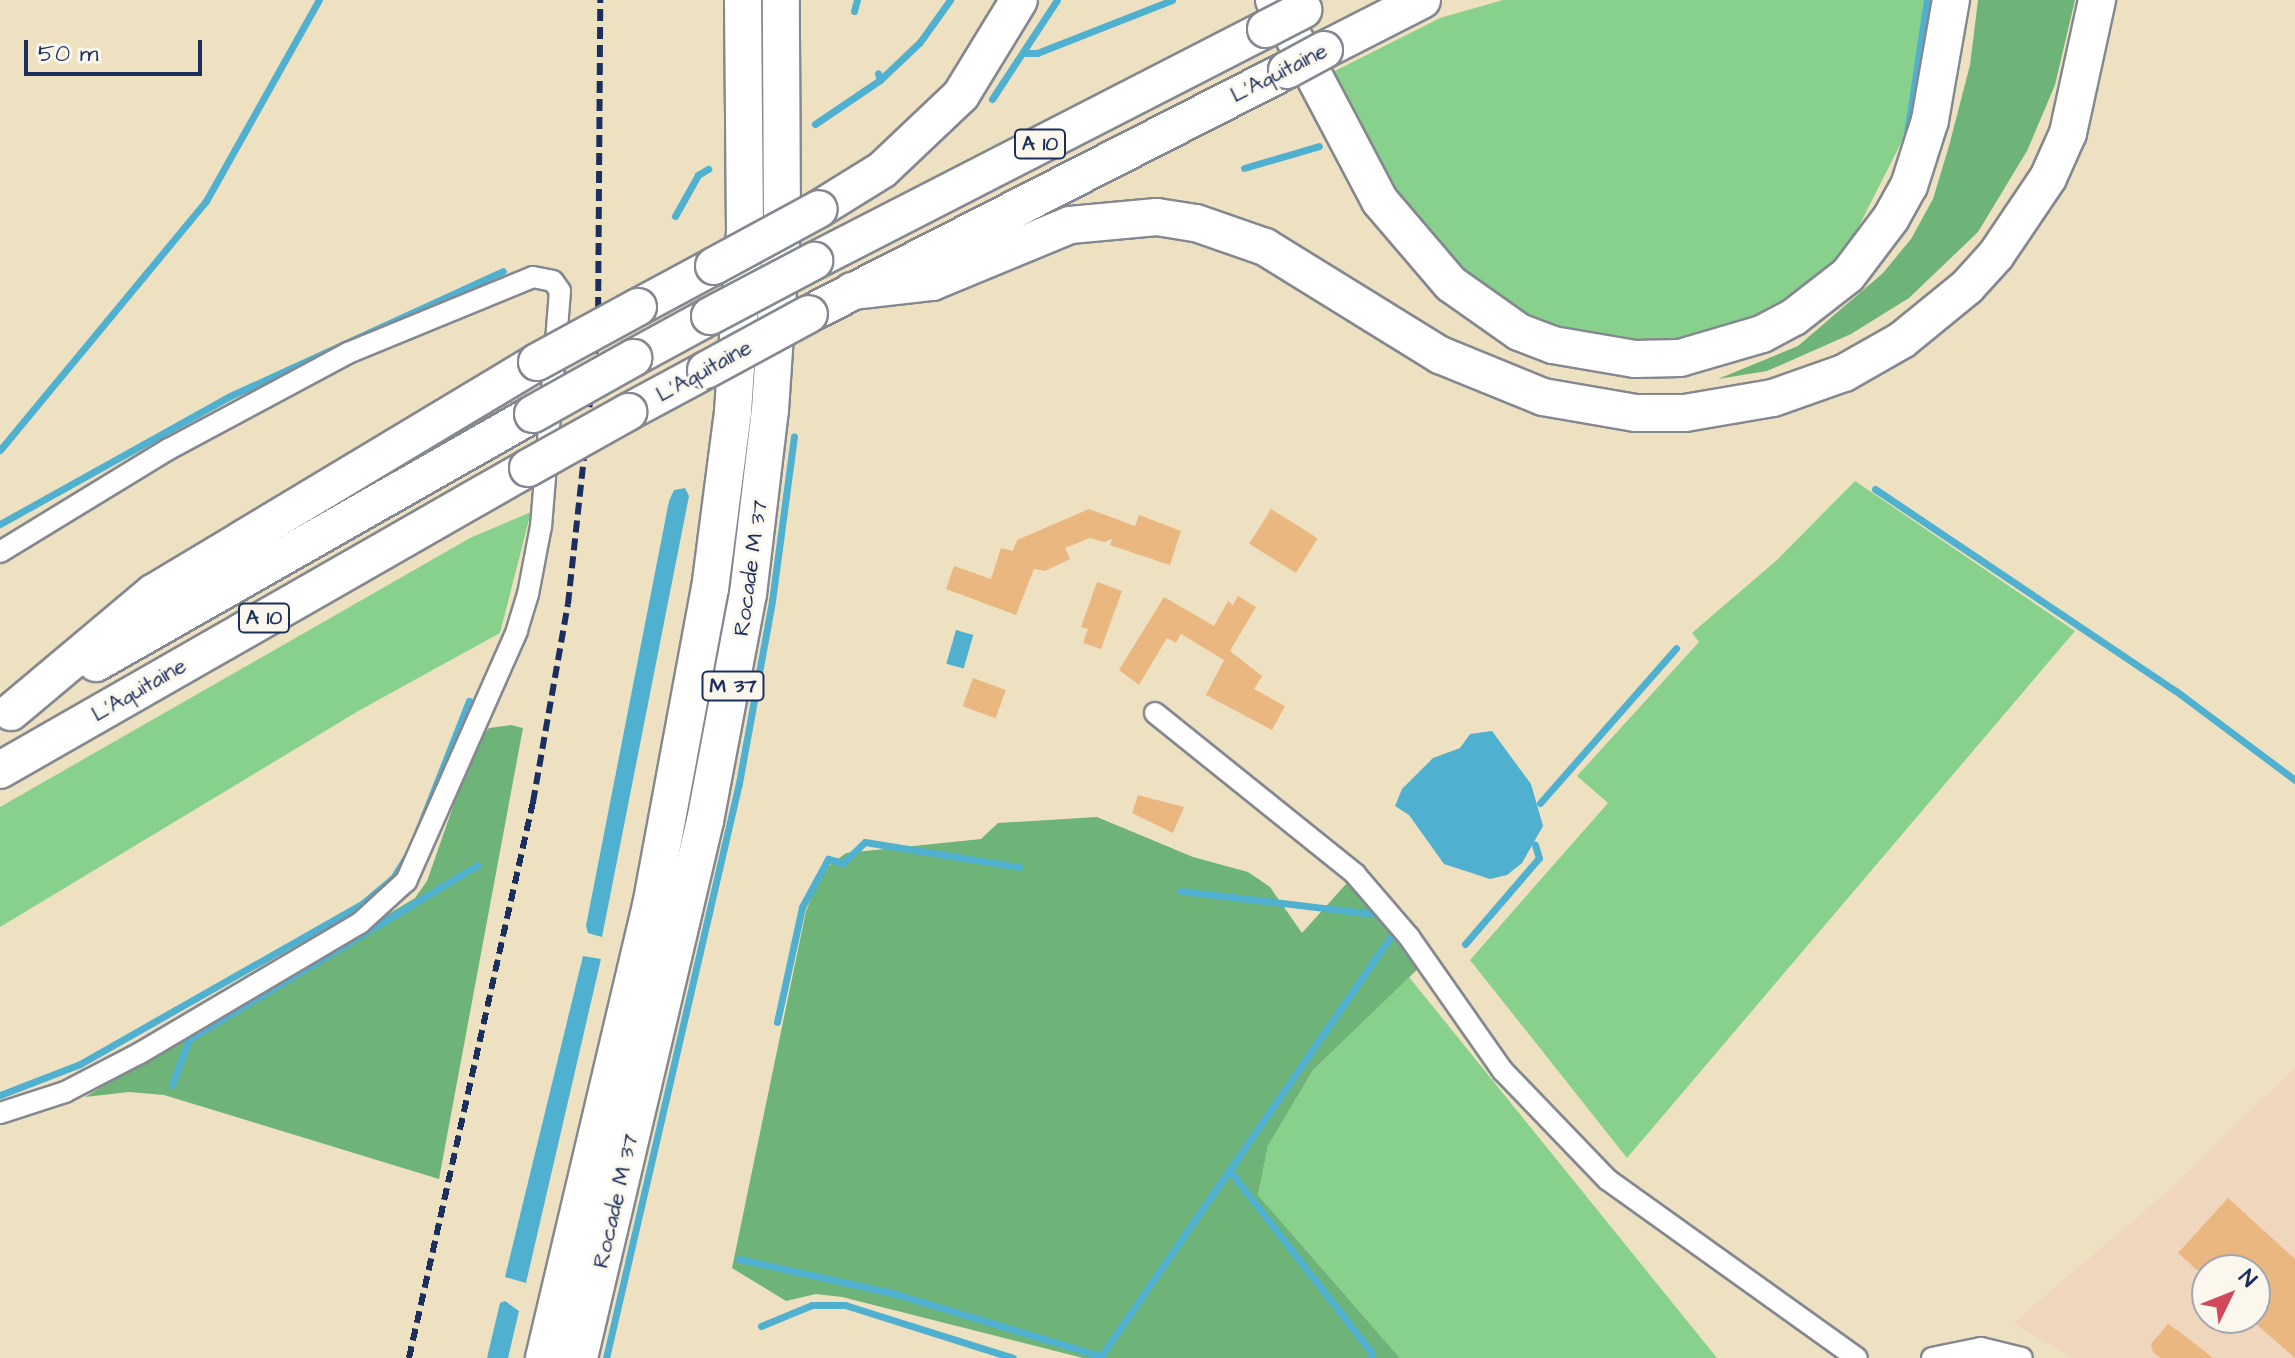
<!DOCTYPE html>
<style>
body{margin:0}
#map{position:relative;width:2295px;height:1358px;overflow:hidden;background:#eee1c2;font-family:"Architects Daughter",sans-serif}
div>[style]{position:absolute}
.built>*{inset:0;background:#f0d6bc}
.green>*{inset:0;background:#88d18d}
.forest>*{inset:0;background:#6eb378}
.water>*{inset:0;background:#50b0cf;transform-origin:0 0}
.stream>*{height:7px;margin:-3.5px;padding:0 3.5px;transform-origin:3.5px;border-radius:3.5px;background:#50b0cf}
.building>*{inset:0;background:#eab780;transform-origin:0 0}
.roads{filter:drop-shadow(2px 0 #848890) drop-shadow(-2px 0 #848890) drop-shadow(0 2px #848890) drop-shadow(0 -2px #848890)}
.street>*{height:20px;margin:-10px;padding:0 10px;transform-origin:10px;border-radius:10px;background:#fff}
.highway>*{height:36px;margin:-18px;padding:0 18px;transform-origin:18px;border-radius:18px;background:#fff}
.rail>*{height:6px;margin-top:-3px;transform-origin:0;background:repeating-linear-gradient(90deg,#1b2f5e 0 12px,transparent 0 18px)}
.bridges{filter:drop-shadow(2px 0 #848890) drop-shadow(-2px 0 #848890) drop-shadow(0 2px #848890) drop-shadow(0 -2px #848890)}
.highway-bridge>*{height:36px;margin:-18px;padding:0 18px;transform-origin:18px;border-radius:18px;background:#fff}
span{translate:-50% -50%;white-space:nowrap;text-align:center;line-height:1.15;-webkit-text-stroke:6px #fbf7ec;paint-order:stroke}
.shield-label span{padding:2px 6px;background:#fbf7ec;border:2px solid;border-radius:6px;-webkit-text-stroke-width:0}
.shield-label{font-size:20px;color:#1b2f5e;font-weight:700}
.street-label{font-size:22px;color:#1b2f5e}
.north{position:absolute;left:2191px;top:1254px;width:80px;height:80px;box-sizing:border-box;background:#fbf7ec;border:2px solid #a1a7b3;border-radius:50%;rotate:47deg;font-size:22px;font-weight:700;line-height:32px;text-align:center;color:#1b2f5e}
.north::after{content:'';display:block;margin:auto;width:28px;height:36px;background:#d1495b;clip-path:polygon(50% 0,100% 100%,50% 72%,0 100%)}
.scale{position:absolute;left:24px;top:40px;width:178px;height:36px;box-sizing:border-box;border:4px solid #1b2f5e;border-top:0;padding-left:10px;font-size:24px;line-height:28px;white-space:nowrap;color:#1b2f5e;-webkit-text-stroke:6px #fbf7ec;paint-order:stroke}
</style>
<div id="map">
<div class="built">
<div style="clip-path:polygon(evenodd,2295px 1067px,2295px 1358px,2073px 1358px,2013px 1323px,2166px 1193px,2295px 1067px,2207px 1270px,2255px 1270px,2255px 1318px,2207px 1318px,2207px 1270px)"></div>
</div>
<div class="green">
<div style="clip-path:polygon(1503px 0,1942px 0,1916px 138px,1902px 141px,1857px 230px,1864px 241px,1787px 309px,1680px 348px,1532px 327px,1410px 228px,1325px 76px,1440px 18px)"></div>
<div style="clip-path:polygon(1855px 481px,2075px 631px,1627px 1158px,1470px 960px,1608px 803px,1577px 776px,1699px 642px,1692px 633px,1777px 560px)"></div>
<div style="clip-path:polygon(531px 512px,500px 633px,360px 710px,0 927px,0 807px,470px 538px)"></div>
<div style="clip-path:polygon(1409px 977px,1717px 1358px,1400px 1358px,1258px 1195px,1268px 1146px,1313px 1070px)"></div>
</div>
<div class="forest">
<div style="clip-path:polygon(1978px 0,2075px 0,2055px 85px,2027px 151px,1978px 232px,1909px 298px,1851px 334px,1767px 371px,1718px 379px,1798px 346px,1883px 273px,1911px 239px,1933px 199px,1949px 146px,1970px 65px)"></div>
<div style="clip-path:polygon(511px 725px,523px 728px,439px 1179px,164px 1095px,129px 1092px,85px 1097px,415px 898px,427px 881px,474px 747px,489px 728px)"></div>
<div style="clip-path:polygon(1097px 817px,1193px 857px,1248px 872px,1270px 887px,1302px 933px,1355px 874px,1426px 961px,1313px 1070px,1268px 1146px,1258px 1195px,1400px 1358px,1083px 1358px,842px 1297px,816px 1294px,786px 1301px,732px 1268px,806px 911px,822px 871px,846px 853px,981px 839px,998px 823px)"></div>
</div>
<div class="water">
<div style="clip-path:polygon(685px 488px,689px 496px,602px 937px,588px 933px,586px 926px,669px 501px,674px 490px)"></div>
<div style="left:956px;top:630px;width:18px;height:35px;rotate:16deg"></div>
<div style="clip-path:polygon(1492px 731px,1531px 784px,1543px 826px,1522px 863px,1507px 875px,1490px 879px,1444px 864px,1409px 815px,1395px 806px,1402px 789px,1433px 758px,1460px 748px,1470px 734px)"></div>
<div style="clip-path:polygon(583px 956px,601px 959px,526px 1283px,505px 1277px)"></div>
<div style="clip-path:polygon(505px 1301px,519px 1311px,508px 1358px,487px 1358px,500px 1303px)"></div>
</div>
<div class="stream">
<div style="left:854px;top:11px;width:11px;rotate:-75deg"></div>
<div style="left:1024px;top:53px;width:13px"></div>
<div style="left:1037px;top:53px;width:145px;rotate:-21.4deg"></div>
<div style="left:880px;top:80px;width:55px;rotate:-43.5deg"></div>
<div style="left:920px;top:42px;width:52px;rotate:-54.5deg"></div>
<div style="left:992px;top:99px;width:118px;rotate:-56.7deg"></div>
<div style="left:815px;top:124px;width:78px;rotate:-34.1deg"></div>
<div style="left:880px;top:80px;width:7px;rotate:-106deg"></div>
<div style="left:1907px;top:134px;width:135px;rotate:-81.5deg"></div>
<div style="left:1244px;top:168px;width:78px;rotate:-16.3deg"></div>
<div style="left:675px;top:216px;width:47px;rotate:-60.7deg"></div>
<div style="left:698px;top:175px;width:12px;rotate:-31deg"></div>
<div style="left:0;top:450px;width:323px;rotate:-50.4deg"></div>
<div style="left:206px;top:201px;width:231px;rotate:-60.7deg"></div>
<div style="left:1875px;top:489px;width:362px;rotate:33.9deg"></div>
<div style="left:2176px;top:691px;width:149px;rotate:36.8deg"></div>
<div style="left:0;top:524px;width:263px;rotate:-29.1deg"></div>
<div style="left:230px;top:396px;width:300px;rotate:-24.6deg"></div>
<div style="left:1540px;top:803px;width:206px;rotate:-48.7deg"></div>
<div style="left:417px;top:833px;width:142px;rotate:-68.5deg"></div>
<div style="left:1181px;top:891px;width:193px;rotate:6.8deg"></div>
<div style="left:1465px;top:944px;width:113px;rotate:-49.3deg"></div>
<div style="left:1539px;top:858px;width:14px;rotate:-107deg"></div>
<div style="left:777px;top:1022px;width:118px;rotate:-77.7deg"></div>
<div style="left:802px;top:907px;width:55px;rotate:-61.6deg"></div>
<div style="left:828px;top:859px;width:16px;rotate:15deg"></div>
<div style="left:843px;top:863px;width:30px;rotate:-44deg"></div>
<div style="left:865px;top:842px;width:156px;rotate:9.2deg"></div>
<div style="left:172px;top:1085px;width:49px;rotate:-69.7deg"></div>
<div style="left:189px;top:1039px;width:337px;rotate:-31.1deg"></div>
<div style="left:0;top:1095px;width:86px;rotate:-21.2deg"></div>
<div style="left:80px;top:1064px;width:324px;rotate:-29.6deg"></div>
<div style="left:362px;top:904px;width:40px;rotate:-40deg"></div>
<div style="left:393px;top:878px;width:26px;rotate:-58deg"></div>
<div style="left:1229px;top:1170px;width:232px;rotate:52deg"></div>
<div style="left:1372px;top:1353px;width:5px;rotate:101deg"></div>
<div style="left:739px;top:1259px;width:157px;rotate:12.5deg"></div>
<div style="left:892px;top:1293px;width:218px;rotate:16.8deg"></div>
<div style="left:1101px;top:1356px;width:514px;rotate:-55.38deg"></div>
<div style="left:761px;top:1326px;width:55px;rotate:-22.4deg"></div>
<div style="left:812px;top:1305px;width:33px"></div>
<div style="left:845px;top:1305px;width:176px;rotate:17.5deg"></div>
<div style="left:606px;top:1358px;width:590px;rotate:-76.98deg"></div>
<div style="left:739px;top:783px;width:185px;rotate:-79.7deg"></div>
<div style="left:772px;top:601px;width:166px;rotate:-82.4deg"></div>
</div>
<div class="building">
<div style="clip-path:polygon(1089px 509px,1135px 526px,1139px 515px,1181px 531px,1170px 565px,1110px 545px,1112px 539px,1104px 542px,1090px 538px,1065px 548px,1070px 559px,1045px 571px,1034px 569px,1016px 615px,946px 589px,954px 566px,991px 579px,1001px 548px,1013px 551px,1017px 540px)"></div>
<div style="left:1271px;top:509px;width:55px;height:41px;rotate:32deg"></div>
<div style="clip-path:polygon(1097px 582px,1122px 591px,1101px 649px,1083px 643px,1088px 629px,1081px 627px)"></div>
<div style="clip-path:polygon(1238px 596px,1256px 607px,1230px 651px,1262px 676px,1254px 689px,1285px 706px,1272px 730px,1206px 695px,1224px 660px,1181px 634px,1176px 643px,1167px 638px,1139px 685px,1119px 670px,1164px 597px,1214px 626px,1228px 601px,1233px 605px)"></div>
<div style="left:973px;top:678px;width:35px;height:30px;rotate:20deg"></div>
<div style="clip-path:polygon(1138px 795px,1184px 807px,1173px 833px,1132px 813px)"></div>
<div style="clip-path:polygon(2228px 1198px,2295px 1259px,2295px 1358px,2255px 1323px,2255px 1270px,2197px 1270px,2178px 1253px)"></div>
<div style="clip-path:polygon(2168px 1324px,2185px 1336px,2213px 1358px,2161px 1358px,2153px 1352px,2151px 1344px)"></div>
</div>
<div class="roads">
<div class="street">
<div style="left:0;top:552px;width:198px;rotate:-31.4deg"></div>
<div style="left:169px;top:449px;width:203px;rotate:-28.2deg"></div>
<div style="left:348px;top:353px;width:200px;rotate:-22.3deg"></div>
<div style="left:533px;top:277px;width:20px;rotate:11deg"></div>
<div style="left:553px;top:281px;width:12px;rotate:55deg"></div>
<div style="left:560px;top:291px;width:236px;rotate:94.6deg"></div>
<div style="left:541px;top:526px;width:69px;rotate:100.8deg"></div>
<div style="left:528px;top:594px;width:39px;rotate:107deg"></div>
<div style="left:517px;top:631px;width:274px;rotate:113.9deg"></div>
<div style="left:406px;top:881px;width:62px;rotate:137.6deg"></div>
<div style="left:360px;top:923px;width:256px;rotate:149.4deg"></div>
<div style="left:140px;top:1053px;width:85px;rotate:152.5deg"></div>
<div style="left:65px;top:1092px;width:68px;rotate:162.1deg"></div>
<div style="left:1155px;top:713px;width:257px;rotate:38.8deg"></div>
<div style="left:1355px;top:874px;width:83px;rotate:49.4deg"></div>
<div style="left:1409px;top:937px;width:164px;rotate:55deg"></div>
<div style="left:1503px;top:1071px;width:151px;rotate:46.1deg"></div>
<div style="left:1608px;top:1180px;width:306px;rotate:35.6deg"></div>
<div style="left:1932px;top:1358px;width:50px;rotate:-11.5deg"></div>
<div style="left:1981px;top:1348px;width:42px;rotate:13.7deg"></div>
</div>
<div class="highway">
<div style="left:1274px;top:0;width:227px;rotate:62.2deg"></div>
<div style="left:1380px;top:201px;width:109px;rotate:49.5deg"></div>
<div style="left:1451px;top:284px;width:83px;rotate:35.2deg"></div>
<div style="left:1519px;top:332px;width:36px;rotate:21deg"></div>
<div style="left:1553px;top:345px;width:83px;rotate:9.7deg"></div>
<div style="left:1635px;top:359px;width:45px;rotate:-1.3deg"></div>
<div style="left:1680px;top:358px;width:85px;rotate:-16.3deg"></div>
<div style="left:1762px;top:334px;width:36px;rotate:-28deg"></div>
<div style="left:1794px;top:317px;width:68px;rotate:-37.9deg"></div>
<div style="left:1848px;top:275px;width:71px;rotate:-53deg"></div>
<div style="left:1891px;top:218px;width:37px;rotate:-61deg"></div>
<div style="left:1909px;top:186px;width:69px;rotate:-72.3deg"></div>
<div style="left:1930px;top:120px;width:122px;rotate:-80.1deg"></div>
<div style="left:1324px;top:50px;width:110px;rotate:-27deg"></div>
<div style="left:819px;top:209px;width:74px;rotate:-31.8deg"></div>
<div style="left:882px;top:170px;width:109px;rotate:-43.5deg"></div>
<div style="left:961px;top:95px;width:111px;rotate:-58.6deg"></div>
<div style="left:814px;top:261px;width:508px;rotate:-27.17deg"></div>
<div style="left:852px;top:291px;width:81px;rotate:-6.4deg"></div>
<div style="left:932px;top:282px;width:149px;rotate:-22.4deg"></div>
<div style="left:1070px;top:225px;width:87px;rotate:-5.3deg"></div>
<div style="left:1157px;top:217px;width:39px;rotate:9deg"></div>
<div style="left:1196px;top:223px;width:73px;rotate:19.2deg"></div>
<div style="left:1265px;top:247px;width:206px;rotate:31.7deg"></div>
<div style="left:1440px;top:355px;width:111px;rotate:22.2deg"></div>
<div style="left:1543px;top:397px;width:94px;rotate:9.8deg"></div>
<div style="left:1636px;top:413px;width:49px"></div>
<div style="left:1685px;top:413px;width:89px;rotate:-9.7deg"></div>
<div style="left:1773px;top:398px;width:75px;rotate:-19.4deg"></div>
<div style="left:1844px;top:373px;width:67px;rotate:-29.6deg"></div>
<div style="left:1902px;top:340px;width:84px;rotate:-39.2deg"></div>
<div style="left:1967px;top:287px;width:43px;rotate:-47.8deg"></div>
<div style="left:1996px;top:255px;width:93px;rotate:-56deg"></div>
<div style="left:2048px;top:178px;width:49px;rotate:-66deg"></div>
<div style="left:2068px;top:133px;width:136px;rotate:-77.7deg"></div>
<div style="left:638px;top:307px;width:86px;rotate:-28.3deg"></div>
<div style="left:809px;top:314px;width:537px;rotate:-27.04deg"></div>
<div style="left:633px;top:358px;width:88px;rotate:-28.6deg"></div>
<div style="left:628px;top:412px;width:89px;rotate:-28.3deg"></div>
<div style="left:96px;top:663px;width:503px;rotate:-29.67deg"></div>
<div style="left:11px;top:712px;width:185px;rotate:-40deg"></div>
<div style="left:153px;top:593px;width:448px;rotate:-31deg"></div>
<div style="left:0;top:770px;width:608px;rotate:-29.77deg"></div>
<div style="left:544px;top:1358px;width:464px;rotate:-76.7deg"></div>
<div style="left:651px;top:906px;width:322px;rotate:-79.5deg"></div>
<div style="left:710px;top:589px;width:178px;rotate:-82.6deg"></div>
<div style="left:733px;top:412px;width:182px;rotate:-86.2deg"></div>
<div style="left:745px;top:230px;width:230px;rotate:-90.5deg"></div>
<div style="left:579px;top:1358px;width:552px;rotate:-76.8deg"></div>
<div style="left:705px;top:821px;width:231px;rotate:-79.3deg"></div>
<div style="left:748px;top:594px;width:185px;rotate:-83.2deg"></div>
<div style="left:770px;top:410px;width:183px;rotate:-86.2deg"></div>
<div style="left:782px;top:227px;width:227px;rotate:-90.3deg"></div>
</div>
</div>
<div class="rail">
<div style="left:409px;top:1358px;width:570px;rotate:-77.43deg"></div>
<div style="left:533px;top:802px;width:201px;rotate:-80deg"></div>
<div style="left:568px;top:604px;width:279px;rotate:-83.8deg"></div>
<div style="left:598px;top:327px;width:327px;rotate:-89.6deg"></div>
</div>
<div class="bridges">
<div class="highway-bridge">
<div style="left:1266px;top:29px;width:42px;rotate:-27.2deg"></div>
<div style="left:1287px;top:70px;width:42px;rotate:-28.4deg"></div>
<div style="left:714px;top:266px;width:119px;rotate:-28.5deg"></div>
<div style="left:710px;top:316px;width:118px;rotate:-27.9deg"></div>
<div style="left:537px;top:362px;width:115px;rotate:-28.6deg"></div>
<div style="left:706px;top:370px;width:117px;rotate:-28.5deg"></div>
<div style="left:533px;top:414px;width:115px;rotate:-29.2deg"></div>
<div style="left:528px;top:468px;width:115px;rotate:-29.2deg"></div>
</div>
</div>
<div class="shield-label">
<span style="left:1040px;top:144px">A 10</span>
<span style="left:264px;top:618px">A 10</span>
<span style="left:733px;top:686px">M 37</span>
</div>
<div class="street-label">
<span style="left:1279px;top:73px;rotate:-27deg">L'Aquitaine</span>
<span style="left:704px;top:371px;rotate:-29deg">L'Aquitaine</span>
<span style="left:751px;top:568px;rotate:-82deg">Rocade M 37</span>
<span style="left:139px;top:690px;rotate:-30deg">L'Aquitaine</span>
<span style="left:616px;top:1201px;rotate:-77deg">Rocade M 37</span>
</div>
<div class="north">N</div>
<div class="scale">50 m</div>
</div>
